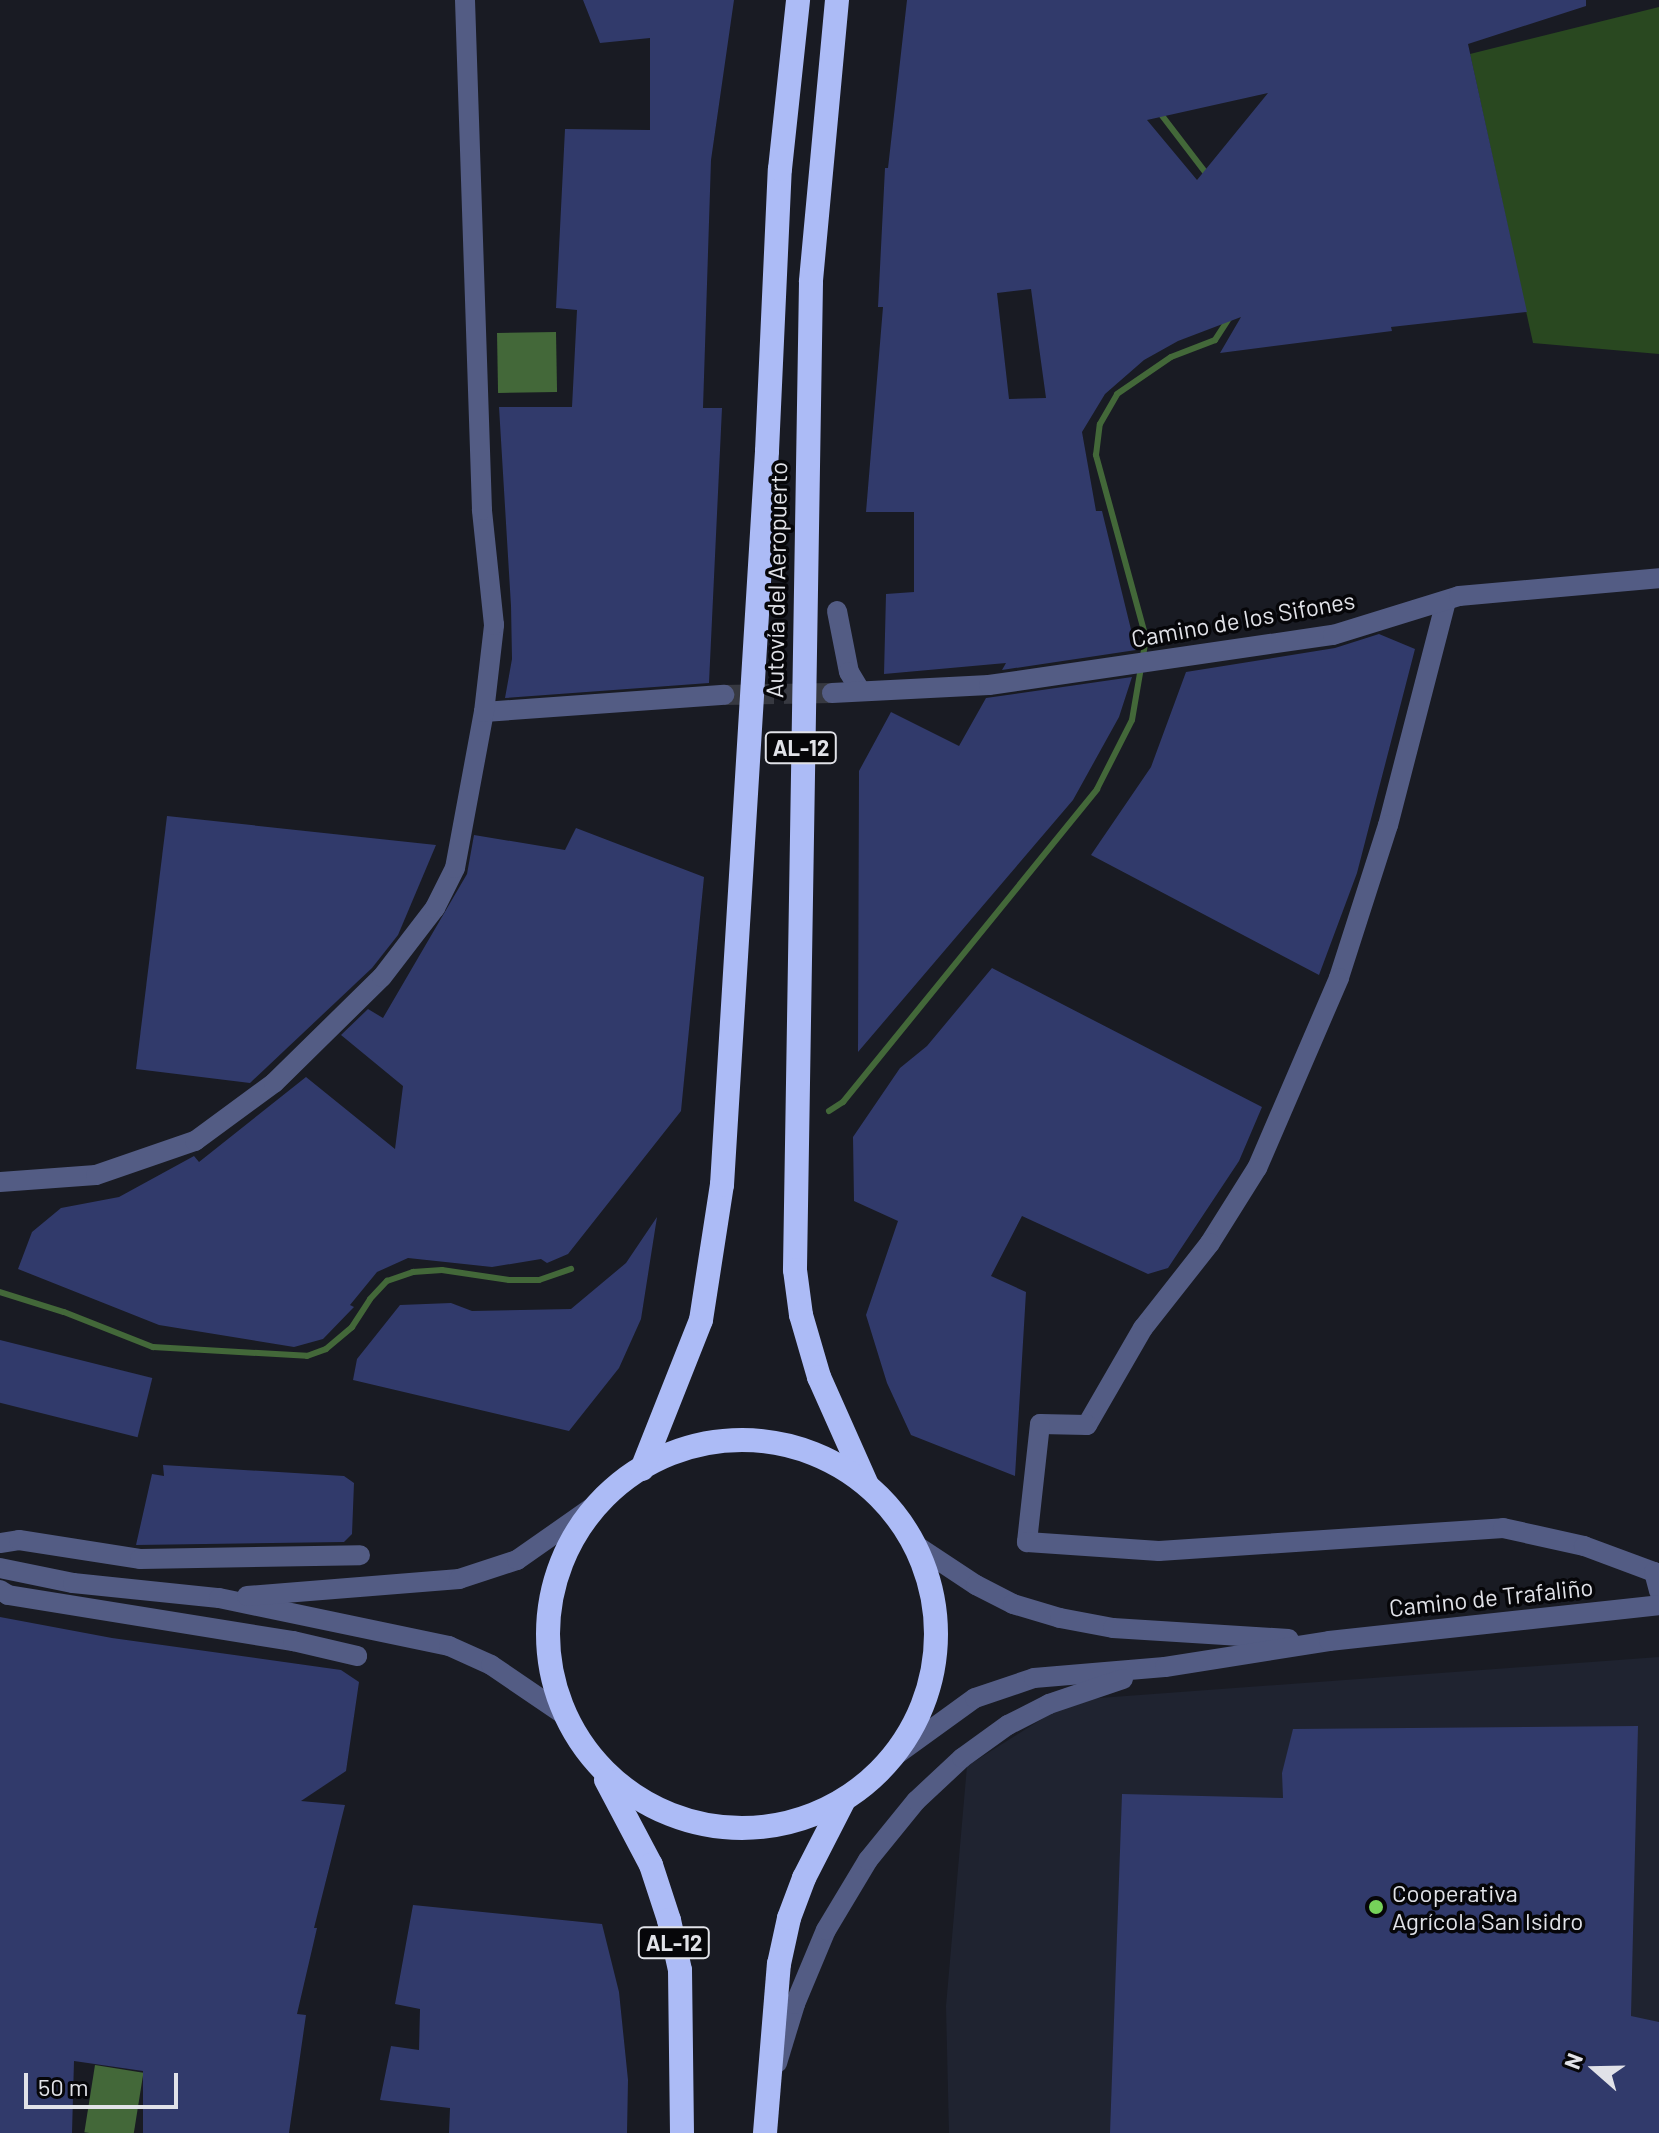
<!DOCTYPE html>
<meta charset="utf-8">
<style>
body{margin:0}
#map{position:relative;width:1659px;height:2133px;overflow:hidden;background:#191b23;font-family:Barlow,sans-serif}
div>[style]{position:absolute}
.built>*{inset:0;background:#1f2330}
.green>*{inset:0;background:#294820}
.water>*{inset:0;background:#436839;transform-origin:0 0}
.stream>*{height:6px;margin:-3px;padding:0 3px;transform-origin:3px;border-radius:3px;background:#436839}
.building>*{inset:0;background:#313a6b;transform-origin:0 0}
.minor-tunnel>*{height:20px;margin-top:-10px;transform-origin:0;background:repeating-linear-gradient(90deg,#373941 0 20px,transparent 0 30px)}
.minor>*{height:20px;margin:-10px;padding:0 10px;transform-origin:10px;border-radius:10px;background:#535c84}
.highway>*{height:24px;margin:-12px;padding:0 12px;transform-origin:12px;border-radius:12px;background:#acbbf6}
.highway>.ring{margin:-12px;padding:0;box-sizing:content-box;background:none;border:24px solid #acbbf6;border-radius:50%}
.dots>*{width:22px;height:22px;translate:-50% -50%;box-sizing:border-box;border:4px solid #060609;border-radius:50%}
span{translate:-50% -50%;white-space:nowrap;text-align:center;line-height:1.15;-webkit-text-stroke:7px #060609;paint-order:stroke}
.shield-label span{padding:2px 6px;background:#060609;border:2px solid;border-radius:6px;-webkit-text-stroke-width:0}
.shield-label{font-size:22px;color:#e1e2e8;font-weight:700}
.street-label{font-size:24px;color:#e1e2e8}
.poi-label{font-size:24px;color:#e1e2e8}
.left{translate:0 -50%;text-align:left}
.north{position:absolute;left:1555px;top:2029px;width:80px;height:80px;-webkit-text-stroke:6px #060609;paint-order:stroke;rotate:290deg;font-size:22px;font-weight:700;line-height:32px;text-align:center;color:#e1e2e8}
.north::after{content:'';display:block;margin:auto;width:28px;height:36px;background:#e1e2e8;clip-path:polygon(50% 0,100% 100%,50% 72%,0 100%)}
.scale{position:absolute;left:24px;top:2073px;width:154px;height:36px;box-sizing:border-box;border:4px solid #e1e2e8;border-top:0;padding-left:10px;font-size:24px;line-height:28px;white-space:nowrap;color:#e1e2e8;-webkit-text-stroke:6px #060609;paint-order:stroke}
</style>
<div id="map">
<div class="built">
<div style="clip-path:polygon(1659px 1657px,1659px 2133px,949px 2133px,946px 2006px,967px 1766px,1072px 1700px)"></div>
</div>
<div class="green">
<div style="clip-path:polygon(1659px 7px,1659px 354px,1533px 343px,1470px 54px)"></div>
</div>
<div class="water">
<div style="left:556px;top:332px;width:60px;height:59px;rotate:89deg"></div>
<div style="left:95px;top:2065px;width:49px;height:68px;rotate:9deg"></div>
</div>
<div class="stream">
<div style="left:1160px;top:113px;width:81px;rotate:52.6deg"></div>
<div style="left:829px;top:1111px;width:17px;rotate:-33deg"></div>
<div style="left:843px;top:1102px;width:403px;rotate:-50.9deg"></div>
<div style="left:1097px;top:789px;width:77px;rotate:-63.1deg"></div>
<div style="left:1132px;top:720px;width:83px;rotate:-80.3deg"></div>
<div style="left:1146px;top:638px;width:190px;rotate:-105.3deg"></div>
<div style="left:1096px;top:455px;width:31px;rotate:-83deg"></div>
<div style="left:1100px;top:424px;width:34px;rotate:-60deg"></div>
<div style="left:1117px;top:394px;width:65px;rotate:-34.4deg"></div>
<div style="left:1171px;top:357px;width:47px;rotate:-21.1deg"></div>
<div style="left:1215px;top:340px;width:27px;rotate:-57deg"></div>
<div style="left:0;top:1292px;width:67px;rotate:17.4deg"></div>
<div style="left:64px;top:1312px;width:96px;rotate:21.5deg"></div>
<div style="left:153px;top:1347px;width:154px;rotate:3.3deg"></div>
<div style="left:307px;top:1356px;width:20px;rotate:-20deg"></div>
<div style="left:326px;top:1349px;width:34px;rotate:-40deg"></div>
<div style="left:352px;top:1327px;width:33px;rotate:-57deg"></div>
<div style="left:370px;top:1299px;width:25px;rotate:-47deg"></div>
<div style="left:387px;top:1281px;width:28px;rotate:-19deg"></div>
<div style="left:413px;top:1272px;width:29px;rotate:-4deg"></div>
<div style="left:442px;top:1270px;width:68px;rotate:8.5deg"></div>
<div style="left:509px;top:1280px;width:30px"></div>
<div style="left:539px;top:1280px;width:34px;rotate:-19deg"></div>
</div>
<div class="building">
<div style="clip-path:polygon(583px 0,734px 0,711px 160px,703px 408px,722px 408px,709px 683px,505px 698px,512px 659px,511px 606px,499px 407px,572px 407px,577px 310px,556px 308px,565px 129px,650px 130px,650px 38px,600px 43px)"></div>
<div style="clip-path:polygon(evenodd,907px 0,1586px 0,1586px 6px,1468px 44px,1527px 312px,1391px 327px,1392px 331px,1220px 353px,1241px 317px,1178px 341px,1144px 360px,1105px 394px,1082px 432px,1096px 511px,1102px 511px,1136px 650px,1002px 670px,1006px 663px,884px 674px,886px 594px,914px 592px,914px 512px,866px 512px,883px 307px,878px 307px,885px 168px,888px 168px,907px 0,1268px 93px,1197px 180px,1147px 120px,1268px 93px,907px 0,1031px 289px,1046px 398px,1009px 399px,997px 293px,1031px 289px)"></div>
<div style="clip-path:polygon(1379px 634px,1415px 649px,1357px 873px,1319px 975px,1091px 855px,1151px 767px,1186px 672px,1335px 648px)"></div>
<div style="clip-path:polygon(1132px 677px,1119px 717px,1073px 800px,858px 1052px,859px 771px,891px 712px,959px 746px,986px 698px)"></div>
<div style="clip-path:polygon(167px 816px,436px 845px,398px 935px,372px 968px,250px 1083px,136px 1069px)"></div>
<div style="clip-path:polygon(576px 828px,704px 877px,681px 1111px,568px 1254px,547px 1263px,541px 1259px,492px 1267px,408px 1258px,377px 1272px,350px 1305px,354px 1307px,323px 1339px,294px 1347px,159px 1325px,18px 1269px,32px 1232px,61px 1208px,119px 1197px,194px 1156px,199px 1162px,306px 1077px,395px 1149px,403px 1086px,341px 1035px,368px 1009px,383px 1018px,467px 874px,474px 835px,565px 850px)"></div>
<div style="clip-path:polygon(992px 968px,1262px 1107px,1239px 1161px,1168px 1268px,1148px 1274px,1022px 1216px,991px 1276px,1026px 1292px,1015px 1476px,911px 1435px,887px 1383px,866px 1315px,898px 1221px,854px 1201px,853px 1137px,900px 1068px,927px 1046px)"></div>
<div style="clip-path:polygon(657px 1217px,641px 1319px,619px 1368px,569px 1431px,353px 1380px,357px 1359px,400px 1305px,451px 1303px,472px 1311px,571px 1309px,626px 1263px)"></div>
<div style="left:0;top:1340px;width:157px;height:61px;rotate:14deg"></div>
<div style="clip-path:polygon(163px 1465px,344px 1476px,354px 1483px,352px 1534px,344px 1542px,136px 1545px,152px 1474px,164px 1476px)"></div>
<div style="clip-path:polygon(0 1617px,112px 1638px,341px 1670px,359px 1682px,346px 1771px,301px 1801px,345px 1805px,314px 1928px,317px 1928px,297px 2014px,306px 2015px,289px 2133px,143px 2133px,143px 2071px,74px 2061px,72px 2133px,0 2133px)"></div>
<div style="clip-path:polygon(1638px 1726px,1631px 2016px,1659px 2022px,1659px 2133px,1110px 2133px,1122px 1794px,1283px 1798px,1282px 1773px,1293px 1729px)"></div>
<div style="clip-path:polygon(413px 1905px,602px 1924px,619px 1992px,628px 2080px,627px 2133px,449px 2133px,450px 2108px,380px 2100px,391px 2046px,419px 2050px,420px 2009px,395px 2004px)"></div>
</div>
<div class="minor-tunnel">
<div style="left:724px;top:695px;width:108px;rotate:-1.1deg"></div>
</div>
<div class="minor">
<div style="left:1446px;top:601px;width:231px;rotate:104.5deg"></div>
<div style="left:1388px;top:825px;width:161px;rotate:107.8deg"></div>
<div style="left:1339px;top:978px;width:207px;rotate:113.3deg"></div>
<div style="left:1257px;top:1168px;width:89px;rotate:122.1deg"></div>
<div style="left:1210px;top:1243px;width:108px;rotate:128.2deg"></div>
<div style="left:1143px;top:1328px;width:112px;rotate:120deg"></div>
<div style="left:1087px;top:1425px;width:47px;rotate:-178.8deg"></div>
<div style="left:1040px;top:1424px;width:119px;rotate:96.3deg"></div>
<div style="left:1027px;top:1542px;width:132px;rotate:3.9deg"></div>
<div style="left:1159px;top:1551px;width:345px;rotate:-3.8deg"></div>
<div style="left:1503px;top:1528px;width:83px;rotate:12.5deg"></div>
<div style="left:1584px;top:1546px;width:75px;rotate:20.4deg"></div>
<div style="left:1654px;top:1572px;width:20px;rotate:75deg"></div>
<div style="left:837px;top:611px;width:62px;rotate:78.9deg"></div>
<div style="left:849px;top:672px;width:21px;rotate:59deg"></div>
<div style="left:832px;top:693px;width:157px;rotate:-2.9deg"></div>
<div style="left:989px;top:685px;width:348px;rotate:-8.3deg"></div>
<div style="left:1333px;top:635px;width:132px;rotate:-17.2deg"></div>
<div style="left:1459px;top:596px;width:201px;rotate:-5.1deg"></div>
<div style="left:484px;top:712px;width:241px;rotate:-4.1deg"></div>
<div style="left:0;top:1182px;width:96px;rotate:-4.2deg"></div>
<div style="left:96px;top:1175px;width:105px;rotate:-19deg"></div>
<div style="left:195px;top:1141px;width:98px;rotate:-36.3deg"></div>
<div style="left:274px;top:1083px;width:151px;rotate:-44.5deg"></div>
<div style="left:382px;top:977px;width:87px;rotate:-52.5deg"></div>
<div style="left:435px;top:908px;width:45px;rotate:-63.4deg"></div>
<div style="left:455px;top:868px;width:159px;rotate:-79.5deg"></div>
<div style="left:484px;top:712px;width:88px;rotate:-83.4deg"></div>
<div style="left:494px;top:625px;width:116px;rotate:-96deg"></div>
<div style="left:482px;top:510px;width:510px;rotate:-91.91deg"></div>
<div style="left:0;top:1543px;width:19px;rotate:-9deg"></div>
<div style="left:19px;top:1540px;width:122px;rotate:8.9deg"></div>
<div style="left:140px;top:1559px;width:220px;rotate:-1deg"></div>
<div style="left:914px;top:1544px;width:74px;rotate:33.5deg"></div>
<div style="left:976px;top:1585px;width:42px;rotate:27.2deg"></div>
<div style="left:1013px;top:1604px;width:49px;rotate:16.6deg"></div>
<div style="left:1060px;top:1618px;width:54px;rotate:10.7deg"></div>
<div style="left:1113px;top:1628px;width:176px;rotate:3.6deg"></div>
<div style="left:0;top:1568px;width:75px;rotate:11.6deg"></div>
<div style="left:73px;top:1583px;width:147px;rotate:5.9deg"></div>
<div style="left:219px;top:1598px;width:235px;rotate:11.8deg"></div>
<div style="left:449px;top:1646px;width:46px;rotate:24.3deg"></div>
<div style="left:491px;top:1665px;width:87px;rotate:34.2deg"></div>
<div style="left:0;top:1590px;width:9px;rotate:32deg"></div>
<div style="left:8px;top:1595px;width:289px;rotate:9.2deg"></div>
<div style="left:293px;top:1641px;width:66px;rotate:13.2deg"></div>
<div style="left:247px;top:1596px;width:213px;rotate:-4.6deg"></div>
<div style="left:459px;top:1579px;width:61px;rotate:-18.1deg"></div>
<div style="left:517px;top:1560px;width:98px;rotate:-35deg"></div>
<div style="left:892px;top:1758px;width:102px;rotate:-35.9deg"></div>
<div style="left:975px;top:1698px;width:62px;rotate:-18.7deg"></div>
<div style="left:1034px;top:1678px;width:131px;rotate:-4.8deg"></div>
<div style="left:1165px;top:1667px;width:166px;rotate:-9deg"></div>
<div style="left:1329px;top:1641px;width:332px;rotate:-6.2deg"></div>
<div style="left:777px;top:2063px;width:62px;rotate:-73deg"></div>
<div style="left:795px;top:2004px;width:80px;rotate:-67.3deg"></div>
<div style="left:826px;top:1930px;width:82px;rotate:-59deg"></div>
<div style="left:868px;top:1860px;width:76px;rotate:-50.9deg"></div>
<div style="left:916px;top:1801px;width:63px;rotate:-43.1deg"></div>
<div style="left:962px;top:1758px;width:57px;rotate:-35.7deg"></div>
<div style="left:1008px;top:1725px;width:46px;rotate:-27.1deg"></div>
<div style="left:1049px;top:1704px;width:78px;rotate:-18.7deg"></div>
</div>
<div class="highway">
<div style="left:837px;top:0;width:283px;rotate:95.3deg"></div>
<div style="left:811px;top:282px;width:988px;rotate:90.93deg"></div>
<div style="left:795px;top:1270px;width:45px;rotate:82.4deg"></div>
<div style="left:801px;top:1315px;width:65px;rotate:73.8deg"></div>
<div style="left:819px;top:1377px;width:118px;rotate:66deg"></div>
<div class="ring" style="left:548px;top:1440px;width:364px;height:364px"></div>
<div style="left:642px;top:1469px;width:160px;rotate:-68.4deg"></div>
<div style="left:701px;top:1320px;width:137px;rotate:-81.2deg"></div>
<div style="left:722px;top:1185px;width:735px;rotate:-86.49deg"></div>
<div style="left:767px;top:451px;width:282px;rotate:-87.4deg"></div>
<div style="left:780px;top:169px;width:170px;rotate:-83.9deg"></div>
<div style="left:606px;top:1780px;width:96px;rotate:62.1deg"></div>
<div style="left:651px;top:1865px;width:58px;rotate:71.9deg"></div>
<div style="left:669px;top:1920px;width:51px;rotate:77.6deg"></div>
<div style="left:680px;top:1970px;width:163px;rotate:89.3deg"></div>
<div style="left:765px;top:2133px;width:170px;rotate:-85.3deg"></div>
<div style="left:779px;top:1964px;width:47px;rotate:-77.7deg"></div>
<div style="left:789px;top:1918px;width:43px;rotate:-69.4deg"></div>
<div style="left:804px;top:1878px;width:88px;rotate:-62.9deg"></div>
</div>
<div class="dots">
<div style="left:1376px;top:1907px;background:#76d25a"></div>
</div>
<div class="shield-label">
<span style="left:801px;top:748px">AL-12</span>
<span style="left:674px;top:1943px">AL-12</span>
</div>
<div class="street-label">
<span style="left:776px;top:580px;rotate:-89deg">Autovía del Aeropuerto</span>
<span style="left:1243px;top:619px;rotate:-10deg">Camino de los Sifones</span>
<span style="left:1491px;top:1597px;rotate:-6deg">Camino de Trafaliño</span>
</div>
<div class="poi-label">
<span class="left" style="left:1392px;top:1907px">Cooperativa<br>Agrícola San Isidro</span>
</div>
<div class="north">N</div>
<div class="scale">50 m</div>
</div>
